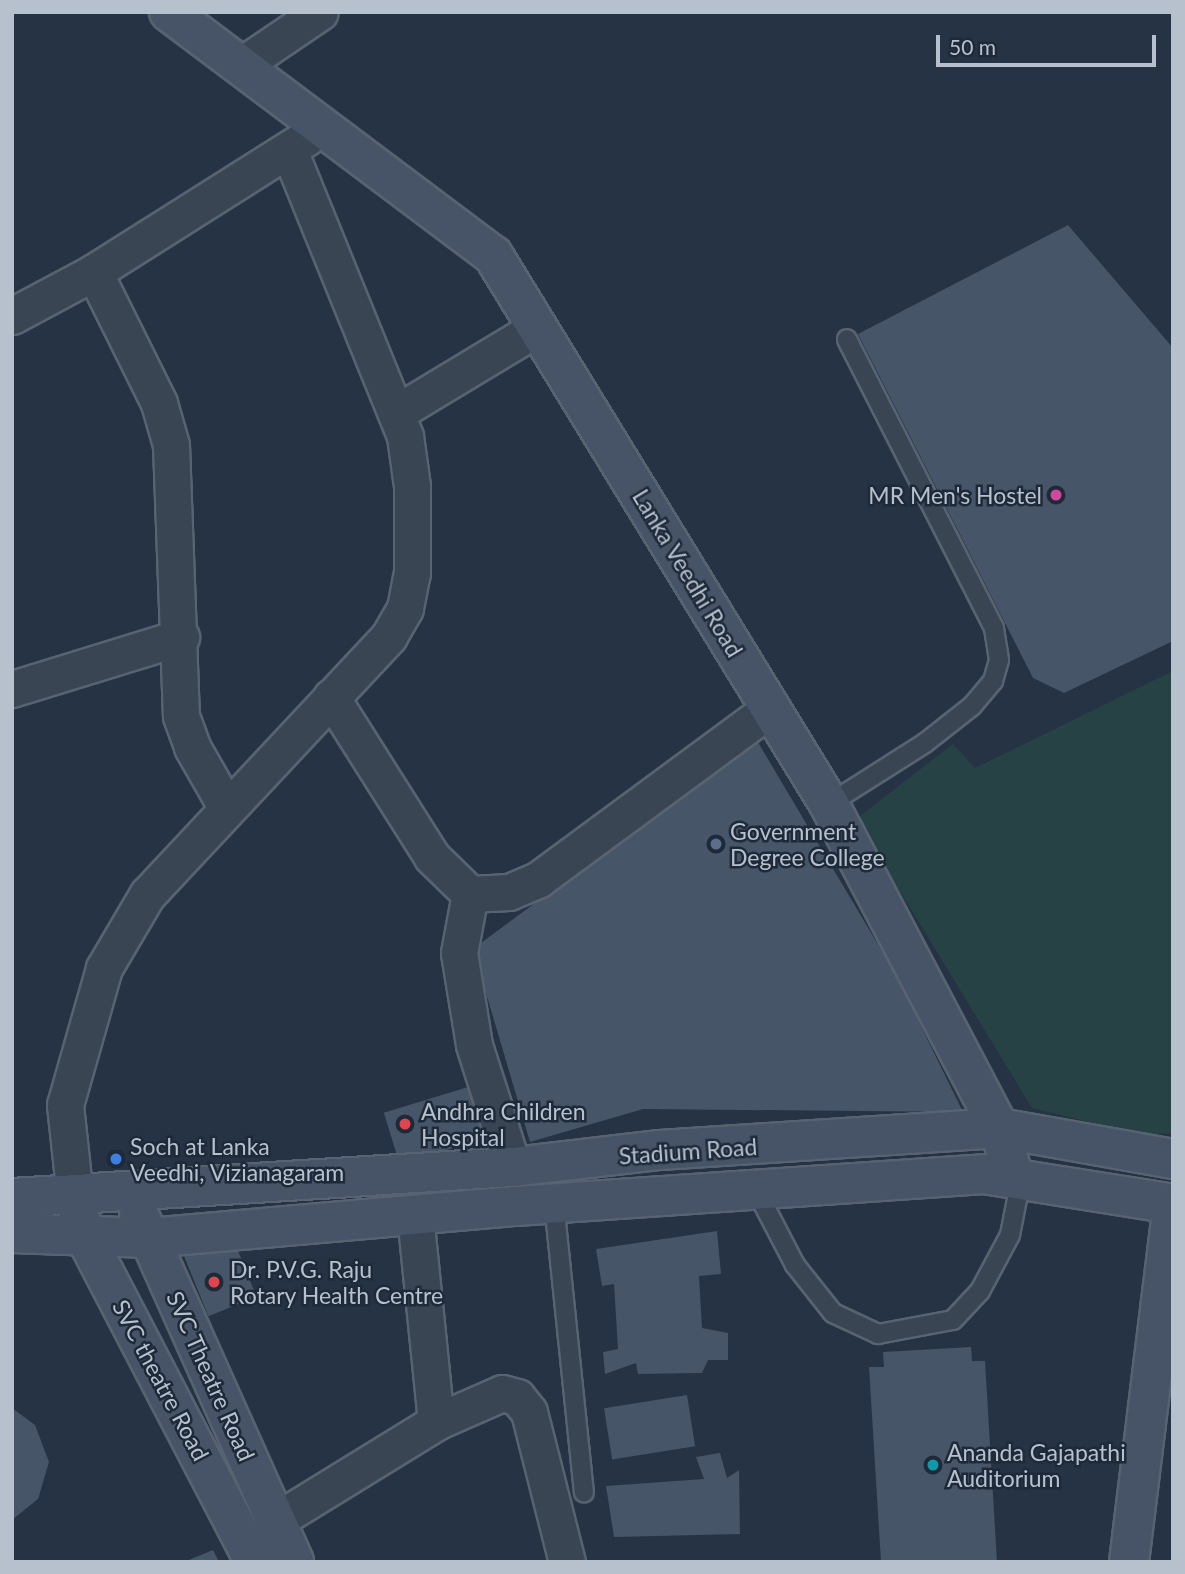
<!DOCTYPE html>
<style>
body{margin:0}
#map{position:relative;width:1185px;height:1574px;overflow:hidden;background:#253344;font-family:Lato,sans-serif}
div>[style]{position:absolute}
.green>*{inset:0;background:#274245}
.building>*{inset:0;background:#465568;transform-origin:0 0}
.roads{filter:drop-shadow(2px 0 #586371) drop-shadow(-2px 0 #586371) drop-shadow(0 2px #586371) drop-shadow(0 -2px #586371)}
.lane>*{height:18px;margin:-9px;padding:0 9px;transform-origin:9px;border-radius:9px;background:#394553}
.street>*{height:35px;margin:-17.5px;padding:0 17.5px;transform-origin:17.5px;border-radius:17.5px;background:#394553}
.secondary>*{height:38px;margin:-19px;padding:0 19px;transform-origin:19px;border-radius:19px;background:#475467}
.dots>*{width:19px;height:19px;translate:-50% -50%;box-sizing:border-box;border:4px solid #1e2a39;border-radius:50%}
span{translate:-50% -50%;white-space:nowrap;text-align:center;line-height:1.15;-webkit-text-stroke:5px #1e2a39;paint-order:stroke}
.poi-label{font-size:23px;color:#b7c0cd}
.right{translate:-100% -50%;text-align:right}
.left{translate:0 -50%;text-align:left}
.street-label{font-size:23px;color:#b7c0cd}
.frame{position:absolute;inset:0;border:14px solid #b7c0cd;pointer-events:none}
.scale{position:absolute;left:936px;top:35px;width:220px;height:32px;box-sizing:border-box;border:4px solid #b7c0cd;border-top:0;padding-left:9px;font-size:21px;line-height:24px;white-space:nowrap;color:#b7c0cd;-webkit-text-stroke:5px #1e2a39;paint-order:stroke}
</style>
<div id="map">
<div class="green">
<div style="clip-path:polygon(1173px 671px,1173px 1133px,1142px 1135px,1032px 1108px,856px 819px,953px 744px,975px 768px)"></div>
</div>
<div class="building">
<div style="clip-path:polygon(1068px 225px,1173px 348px,1173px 641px,1064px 693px,1033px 678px,858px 334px)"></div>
<div style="clip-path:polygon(756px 739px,895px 973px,963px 1112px,643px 1109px,530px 1142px,473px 949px)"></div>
<div style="left:468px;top:1087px;width:54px;height:88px;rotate:73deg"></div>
<div style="left:230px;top:1231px;width:71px;height:52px;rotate:68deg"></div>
<div style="clip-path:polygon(717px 1231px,721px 1274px,699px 1276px,702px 1328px,728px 1333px,728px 1360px,708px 1360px,702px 1373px,638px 1374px,636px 1363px,605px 1374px,603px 1352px,618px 1349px,614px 1284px,602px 1286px,596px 1249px)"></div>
<div style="clip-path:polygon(971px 1347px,972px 1361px,985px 1361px,997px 1562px,881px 1562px,869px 1367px,884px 1367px,883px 1352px)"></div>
<div style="left:687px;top:1395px;width:52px;height:84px;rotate:81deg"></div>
<div style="clip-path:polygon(12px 1408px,35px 1425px,49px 1462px,38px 1499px,12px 1520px)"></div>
<div style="clip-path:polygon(720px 1453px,727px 1478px,739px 1470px,740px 1534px,614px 1537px,606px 1486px,704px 1479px,696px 1457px)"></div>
<div style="clip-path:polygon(213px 1550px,219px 1562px,184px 1562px)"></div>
</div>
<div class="roads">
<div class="lane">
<div style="left:829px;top:804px;width:114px;rotate:-32.4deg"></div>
<div style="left:925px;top:743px;width:60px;rotate:-38.2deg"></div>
<div style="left:972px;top:706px;width:33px;rotate:-50deg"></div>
<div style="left:993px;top:681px;width:22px;rotate:-74deg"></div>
<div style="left:999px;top:660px;width:32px;rotate:-99deg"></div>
<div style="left:994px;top:628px;width:324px;rotate:-117deg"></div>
<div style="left:756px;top:1190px;width:85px;rotate:62.5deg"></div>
<div style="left:795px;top:1265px;width:61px;rotate:51.6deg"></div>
<div style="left:833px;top:1313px;width:50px;rotate:25deg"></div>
<div style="left:878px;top:1334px;width:76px;rotate:-10.6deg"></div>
<div style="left:953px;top:1320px;width:40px;rotate:-47deg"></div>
<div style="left:980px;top:1291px;width:64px;rotate:-61.8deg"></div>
<div style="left:1010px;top:1235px;width:57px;rotate:-78.9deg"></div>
<div style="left:554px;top:1203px;width:291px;rotate:84.1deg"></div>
</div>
<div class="street">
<div style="left:242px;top:65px;width:94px;rotate:-34.2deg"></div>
<div style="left:94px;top:272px;width:146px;rotate:63.6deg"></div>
<div style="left:159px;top:403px;width:44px;rotate:74.1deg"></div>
<div style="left:171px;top:445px;width:271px;rotate:87.9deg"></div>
<div style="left:181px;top:716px;width:33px;rotate:70deg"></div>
<div style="left:192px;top:747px;width:70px;rotate:60.2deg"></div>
<div style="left:12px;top:316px;width:93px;rotate:-28.2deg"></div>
<div style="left:94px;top:272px;width:251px;rotate:-32.3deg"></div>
<div style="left:396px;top:413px;width:165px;rotate:-31.1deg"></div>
<div style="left:12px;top:689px;width:177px;rotate:-17.1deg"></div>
<div style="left:331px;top:697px;width:189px;rotate:57.7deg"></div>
<div style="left:432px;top:857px;width:53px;rotate:44.2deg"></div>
<div style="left:470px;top:894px;width:39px;rotate:-3deg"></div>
<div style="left:509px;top:892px;width:33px;rotate:-23deg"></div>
<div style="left:539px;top:879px;width:287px;rotate:-36.4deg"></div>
<div style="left:470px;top:894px;width:60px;rotate:100.6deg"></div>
<div style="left:459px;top:953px;width:93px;rotate:80.7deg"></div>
<div style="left:474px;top:1045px;width:128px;rotate:72.3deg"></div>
<div style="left:75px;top:1197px;width:93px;rotate:-96.2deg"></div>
<div style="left:65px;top:1105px;width:142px;rotate:-74.1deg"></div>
<div style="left:104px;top:968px;width:85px;rotate:-59.5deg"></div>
<div style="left:147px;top:895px;width:354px;rotate:-46.9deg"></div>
<div style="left:389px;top:636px;width:32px;rotate:-60deg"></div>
<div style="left:405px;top:608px;width:36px;rotate:-79deg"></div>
<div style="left:412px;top:573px;width:87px;rotate:-90deg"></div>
<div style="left:412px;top:486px;width:50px;rotate:-98deg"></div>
<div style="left:405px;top:436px;width:308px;rotate:-112.1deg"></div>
<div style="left:415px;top:1215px;width:208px;rotate:84.2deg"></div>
<div style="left:277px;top:1520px;width:187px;rotate:-31.6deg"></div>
<div style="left:436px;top:1422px;width:72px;rotate:-23.7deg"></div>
<div style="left:502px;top:1393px;width:16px;rotate:15deg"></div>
<div style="left:517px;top:1397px;width:19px;rotate:51deg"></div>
<div style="left:529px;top:1412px;width:155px;rotate:75.8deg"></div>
</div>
<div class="secondary">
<div style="left:169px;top:12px;width:405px;rotate:36.9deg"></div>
<div style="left:493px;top:255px;width:644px;rotate:58.53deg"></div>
<div style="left:829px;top:804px;width:366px;rotate:62.3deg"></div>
<div style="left:999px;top:1128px;width:52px;rotate:73.3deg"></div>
<div style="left:12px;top:1198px;width:502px;rotate:-3.54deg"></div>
<div style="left:513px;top:1167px;width:148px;rotate:-6.6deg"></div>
<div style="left:660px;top:1150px;width:340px;rotate:-3.7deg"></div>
<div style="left:999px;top:1128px;width:177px;rotate:10.1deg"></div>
<div style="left:79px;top:1214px;width:21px;rotate:76deg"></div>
<div style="left:84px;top:1234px;width:370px;rotate:62.5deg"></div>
<div style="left:139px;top:1215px;width:380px;rotate:65.9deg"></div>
<div style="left:12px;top:1233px;width:137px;rotate:2.1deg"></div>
<div style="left:149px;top:1238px;width:368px;rotate:-5deg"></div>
<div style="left:516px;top:1206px;width:469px;rotate:-3.9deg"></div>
<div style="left:984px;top:1174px;width:191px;rotate:9deg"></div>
<div style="left:1129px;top:1562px;width:359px;rotate:-83deg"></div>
</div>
</div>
<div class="dots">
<div style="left:1056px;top:495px;background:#d1479c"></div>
<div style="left:716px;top:844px;background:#5c6f8a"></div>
<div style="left:405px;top:1124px;background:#e0444e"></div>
<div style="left:116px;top:1159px;background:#3f7fe0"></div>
<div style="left:214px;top:1282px;background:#e0444e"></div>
<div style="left:933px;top:1465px;background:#0f9aa8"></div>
</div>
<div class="poi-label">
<span class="right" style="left:1042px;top:495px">MR Men's Hostel</span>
<span class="left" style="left:730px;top:844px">Government<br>Degree College</span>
<span class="left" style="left:421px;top:1124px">Andhra Children<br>Hospital</span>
<span class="left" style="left:130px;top:1159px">Soch at Lanka<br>Veedhi, Vizianagaram</span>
<span class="left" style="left:230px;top:1282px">Dr. P.V.G. Raju<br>Rotary Health Centre</span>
<span class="left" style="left:947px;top:1465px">Ananda Gajapathi<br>Auditorium</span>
</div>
<div class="street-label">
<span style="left:688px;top:573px;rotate:59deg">Lanka Veedhi Road</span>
<span style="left:688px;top:1151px;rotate:-4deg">Stadium Road</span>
<span style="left:211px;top:1376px;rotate:66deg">SVC Theatre Road</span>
<span style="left:161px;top:1380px;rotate:62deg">SVC theatre Road</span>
</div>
<div class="frame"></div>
<div class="scale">50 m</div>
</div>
